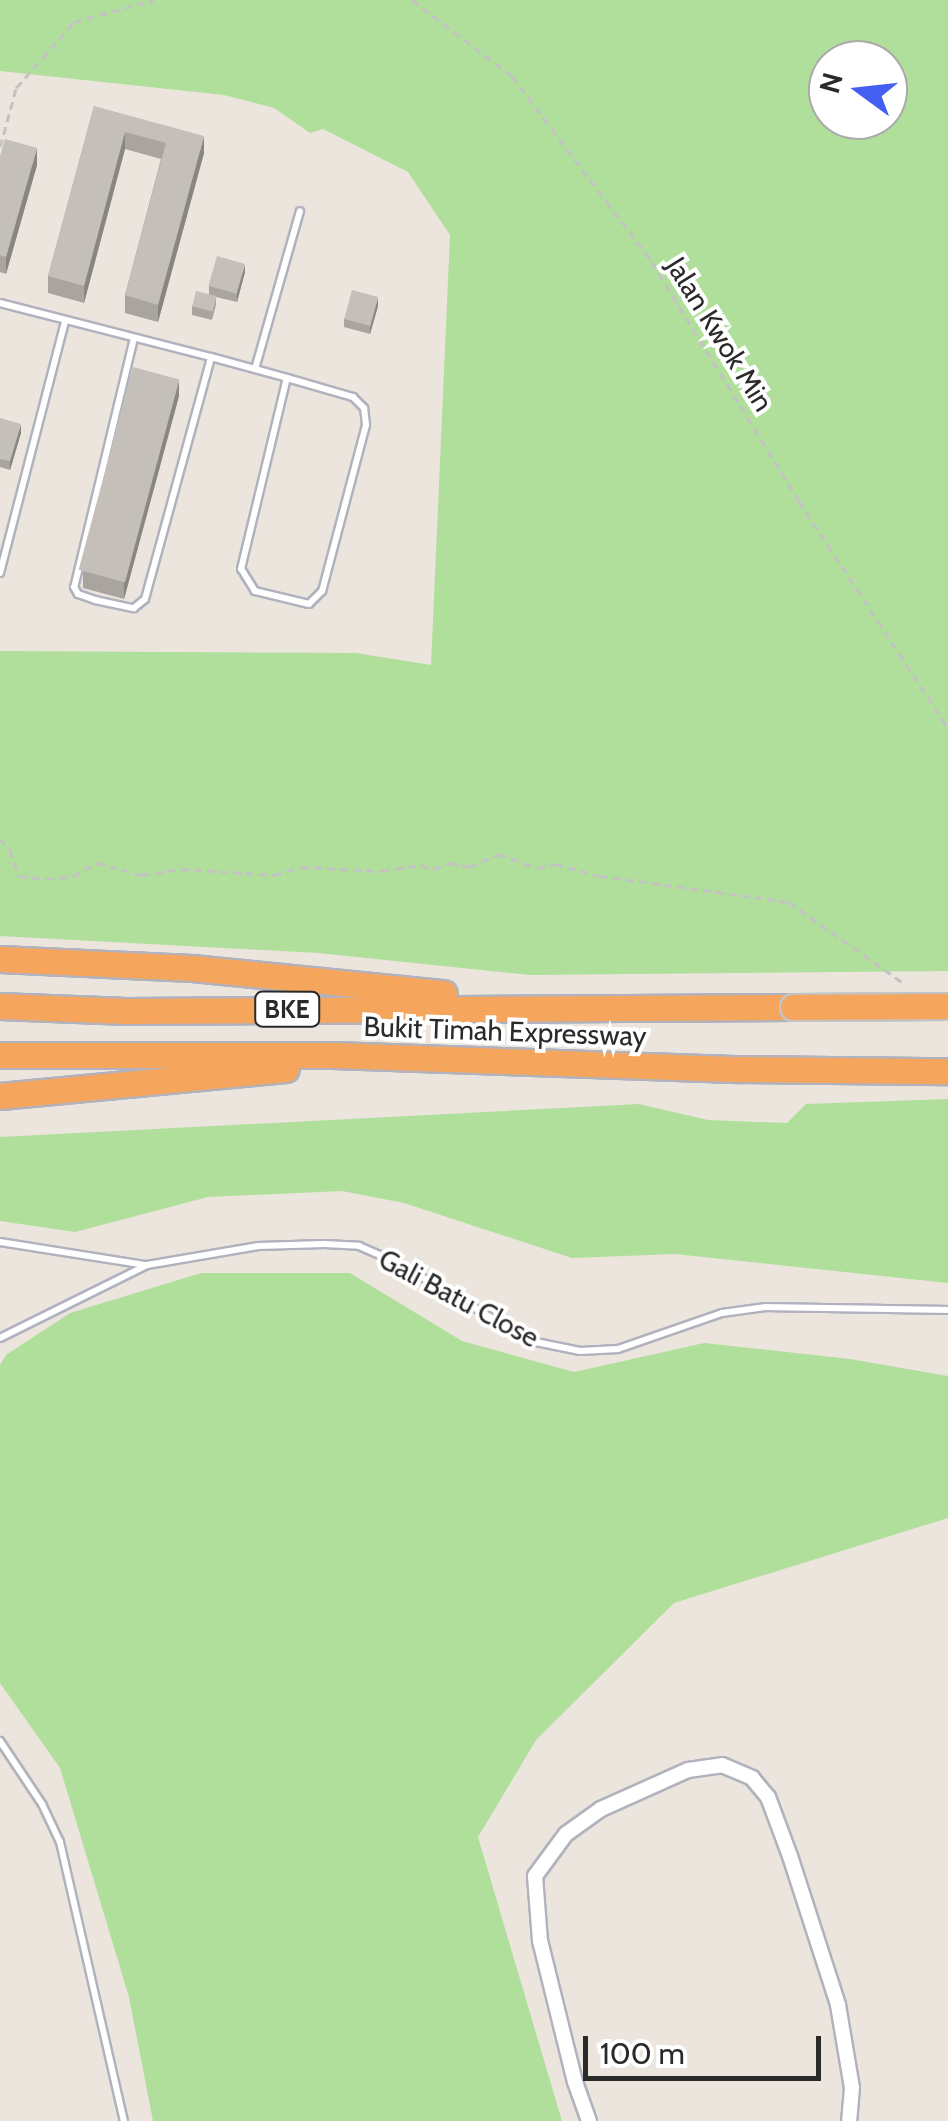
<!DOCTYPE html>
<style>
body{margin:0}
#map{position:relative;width:948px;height:2121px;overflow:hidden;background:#ebe5dd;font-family:Cabin,sans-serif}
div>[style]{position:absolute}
.green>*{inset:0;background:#b0df9b}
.path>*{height:2.5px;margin-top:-1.25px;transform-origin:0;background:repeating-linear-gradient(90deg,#c3c3c3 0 8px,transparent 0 13px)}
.roads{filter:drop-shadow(2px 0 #b0b2bd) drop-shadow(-2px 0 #b0b2bd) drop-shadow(0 2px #b0b2bd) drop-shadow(0 -2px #b0b2bd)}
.service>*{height:6px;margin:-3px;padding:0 3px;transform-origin:3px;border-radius:3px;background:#fff}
.minor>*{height:14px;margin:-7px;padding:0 7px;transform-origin:7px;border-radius:7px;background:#fff}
.motorway>*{height:25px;margin:-12.5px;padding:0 12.5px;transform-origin:12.5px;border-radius:12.5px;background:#f6a55d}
.bridges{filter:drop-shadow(2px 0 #c3c3c3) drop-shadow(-2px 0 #c3c3c3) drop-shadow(0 2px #c3c3c3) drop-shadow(0 -2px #c3c3c3)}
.motorway-bridge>*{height:25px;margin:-12.5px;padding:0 12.5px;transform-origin:12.5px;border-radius:12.5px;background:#f6a55d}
.wall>*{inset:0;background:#a9a49e}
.shaded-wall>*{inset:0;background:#898681}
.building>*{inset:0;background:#c4bfb8;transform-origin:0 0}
span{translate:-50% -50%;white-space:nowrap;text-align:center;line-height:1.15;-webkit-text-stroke:8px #fff;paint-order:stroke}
.shield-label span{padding:2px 8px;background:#fff;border:2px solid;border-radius:8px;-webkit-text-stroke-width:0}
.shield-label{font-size:25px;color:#2a2a2a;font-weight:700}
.street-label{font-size:28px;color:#2a2a2a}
.north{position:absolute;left:808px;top:40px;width:100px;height:100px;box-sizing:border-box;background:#fff;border:2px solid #aaa;border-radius:50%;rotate:285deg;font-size:28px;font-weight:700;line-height:40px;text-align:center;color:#2a2a2a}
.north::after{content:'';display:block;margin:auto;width:35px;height:45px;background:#445ef1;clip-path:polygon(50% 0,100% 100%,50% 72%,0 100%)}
.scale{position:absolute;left:583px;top:2036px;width:238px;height:45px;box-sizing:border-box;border:5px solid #2a2a2a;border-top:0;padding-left:12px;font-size:30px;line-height:35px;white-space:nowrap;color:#2a2a2a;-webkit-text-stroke:8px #fff;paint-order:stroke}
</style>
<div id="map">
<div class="green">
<div style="clip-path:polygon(evenodd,0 0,948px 0,948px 971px,530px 975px,318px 953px,0 936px,0 651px,356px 653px,431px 665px,450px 235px,408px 172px,323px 129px,310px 133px,274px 108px,224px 95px,0 71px,0 0,828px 60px,888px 60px,888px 120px,828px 120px,828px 60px)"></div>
<div style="clip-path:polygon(948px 1099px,948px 1283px,675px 1254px,572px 1258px,404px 1203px,342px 1191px,208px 1197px,75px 1232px,0 1221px,0 1137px,639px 1104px,708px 1120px,787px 1123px,806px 1104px)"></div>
<div style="clip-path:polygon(201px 1273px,350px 1273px,462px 1341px,574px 1372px,704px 1343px,850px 1359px,948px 1376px,948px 1518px,674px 1603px,536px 1740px,478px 1837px,562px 2121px,153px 2121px,129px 1997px,60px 1768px,0 1683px,0 1365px,6px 1355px,70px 1313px)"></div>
</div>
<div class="path">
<div style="left:412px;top:0;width:126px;rotate:37.2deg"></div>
<div style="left:512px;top:76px;width:233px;rotate:53deg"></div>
<div style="left:652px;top:262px;width:281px;rotate:58.4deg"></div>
<div style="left:799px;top:501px;width:272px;rotate:56.7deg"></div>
<div style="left:0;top:147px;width:61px;rotate:-74.8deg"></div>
<div style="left:16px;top:88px;width:88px;rotate:-48.7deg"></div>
<div style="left:74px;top:22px;width:83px;rotate:-15.4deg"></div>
<div style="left:0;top:839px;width:15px;rotate:48deg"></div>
<div style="left:10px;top:850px;width:28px;rotate:71deg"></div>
<div style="left:19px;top:876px;width:27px;rotate:6deg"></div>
<div style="left:46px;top:879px;width:27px;rotate:-6deg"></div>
<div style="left:73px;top:876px;width:27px;rotate:-28deg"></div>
<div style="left:97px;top:863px;width:47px;rotate:14.9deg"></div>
<div style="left:142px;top:875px;width:39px;rotate:-9deg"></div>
<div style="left:181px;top:869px;width:93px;rotate:3.7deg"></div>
<div style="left:274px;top:875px;width:28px;rotate:-17deg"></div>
<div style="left:301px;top:867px;width:81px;rotate:2.8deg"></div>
<div style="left:382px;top:871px;width:39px;rotate:-9deg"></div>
<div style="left:421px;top:865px;width:13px;rotate:18deg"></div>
<div style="left:433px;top:869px;width:17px;rotate:-21deg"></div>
<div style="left:449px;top:863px;width:20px;rotate:11deg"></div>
<div style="left:469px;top:867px;width:33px;rotate:-23deg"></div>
<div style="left:499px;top:854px;width:40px;rotate:20.2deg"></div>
<div style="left:537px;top:868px;width:18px;rotate:-13deg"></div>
<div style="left:555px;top:864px;width:47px;rotate:14.9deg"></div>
<div style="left:600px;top:876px;width:191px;rotate:7.8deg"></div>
<div style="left:789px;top:902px;width:142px;rotate:35.3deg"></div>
</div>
<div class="roads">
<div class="service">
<div style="left:0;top:303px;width:218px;rotate:14.4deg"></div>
<div style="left:211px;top:357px;width:79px;rotate:15.4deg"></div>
<div style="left:287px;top:378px;width:69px;rotate:16.1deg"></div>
<div style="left:353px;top:397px;width:16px;rotate:45deg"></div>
<div style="left:364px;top:408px;width:17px;rotate:83deg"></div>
<div style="left:366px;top:425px;width:172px;rotate:104.8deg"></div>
<div style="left:322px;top:591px;width:18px;rotate:135deg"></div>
<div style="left:309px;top:604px;width:56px;rotate:-166.5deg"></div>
<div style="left:255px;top:591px;width:26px;rotate:-122deg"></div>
<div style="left:241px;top:569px;width:196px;rotate:-76.5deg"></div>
<div style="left:134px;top:338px;width:256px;rotate:103.5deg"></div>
<div style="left:74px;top:587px;width:8px;rotate:60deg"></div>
<div style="left:78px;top:594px;width:18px;rotate:19deg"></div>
<div style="left:95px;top:600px;width:40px;rotate:12deg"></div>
<div style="left:134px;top:608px;width:14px;rotate:-39deg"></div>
<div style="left:145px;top:599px;width:251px;rotate:-74.7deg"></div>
<div style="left:255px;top:369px;width:164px;rotate:-74.1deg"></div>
<div style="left:0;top:573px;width:260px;rotate:-75.5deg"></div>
<div style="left:0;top:1242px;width:148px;rotate:9deg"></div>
<div style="left:0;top:1338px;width:164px;rotate:-26.4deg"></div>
<div style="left:147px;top:1265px;width:113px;rotate:-9.7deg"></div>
<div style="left:258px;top:1246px;width:66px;rotate:-1.7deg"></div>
<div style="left:324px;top:1244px;width:35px;rotate:3deg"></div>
<div style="left:359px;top:1246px;width:40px;rotate:23.4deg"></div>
<div style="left:396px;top:1262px;width:156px;rotate:30.3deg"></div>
<div style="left:531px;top:1341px;width:50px;rotate:11.5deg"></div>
<div style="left:580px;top:1351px;width:38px;rotate:-3deg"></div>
<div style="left:618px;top:1349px;width:110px;rotate:-19.1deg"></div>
<div style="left:722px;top:1313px;width:44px;rotate:-7.8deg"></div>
<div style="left:766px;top:1307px;width:182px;rotate:0.9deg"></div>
<div style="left:0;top:1741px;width:76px;rotate:56.3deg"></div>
<div style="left:42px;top:1804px;width:42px;rotate:64.7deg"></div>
<div style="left:60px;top:1842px;width:286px;rotate:77.1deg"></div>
</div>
<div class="minor">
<div style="left:589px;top:2121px;width:41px;rotate:-109.7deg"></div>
<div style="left:575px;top:2082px;width:145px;rotate:-103.9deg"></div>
<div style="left:540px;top:1941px;width:65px;rotate:-94.4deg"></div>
<div style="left:535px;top:1876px;width:52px;rotate:-53.6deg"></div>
<div style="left:566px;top:1834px;width:43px;rotate:-35.5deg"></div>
<div style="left:601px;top:1809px;width:95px;rotate:-24.1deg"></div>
<div style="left:688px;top:1770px;width:34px;rotate:-8deg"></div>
<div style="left:722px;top:1765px;width:33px;rotate:23deg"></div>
<div style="left:752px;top:1778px;width:25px;rotate:50deg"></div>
<div style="left:768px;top:1797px;width:63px;rotate:69.6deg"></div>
<div style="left:790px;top:1856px;width:157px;rotate:72.1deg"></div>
<div style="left:838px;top:2005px;width:84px;rotate:80.4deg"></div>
<div style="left:852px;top:2088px;width:33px;rotate:95deg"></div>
</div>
<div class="motorway">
<div style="left:0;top:959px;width:192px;rotate:2.7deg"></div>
<div style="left:192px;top:968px;width:253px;rotate:5.7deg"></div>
<div style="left:0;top:1006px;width:126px;rotate:2.3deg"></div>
<div style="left:126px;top:1011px;width:667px;rotate:-0.34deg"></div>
<div style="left:0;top:1055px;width:333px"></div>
<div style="left:333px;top:1055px;width:407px;rotate:2deg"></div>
<div style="left:740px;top:1069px;width:208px;rotate:0.6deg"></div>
<div style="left:0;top:1096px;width:287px;rotate:-5.4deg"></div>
</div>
</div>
<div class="bridges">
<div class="motorway-bridge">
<div style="left:793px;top:1007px;width:155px;rotate:-0.4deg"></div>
</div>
</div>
<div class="wall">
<div style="clip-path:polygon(94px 106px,204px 153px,158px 322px,125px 313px,125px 295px,161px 159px,125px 149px,84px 303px,48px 293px,48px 276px)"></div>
<div style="clip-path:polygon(0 156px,37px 165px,6px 274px,0 272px)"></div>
<div style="clip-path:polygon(245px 272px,237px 302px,216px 297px,216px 305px,212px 320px,192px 315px,192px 306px,209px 294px,209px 286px)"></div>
<div style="clip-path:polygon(378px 306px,370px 334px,344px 327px,344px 319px)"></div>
<div style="clip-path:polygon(179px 396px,124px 599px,83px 588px,83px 571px)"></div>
<div style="clip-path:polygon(0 418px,21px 433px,10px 470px,0 467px)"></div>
</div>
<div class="shaded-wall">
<div style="clip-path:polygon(125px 132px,125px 149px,84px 303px,84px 286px)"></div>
<div style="clip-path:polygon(204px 136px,204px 153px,158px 322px,158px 305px)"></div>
<div style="clip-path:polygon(37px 148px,37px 165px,6px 274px,6px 257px)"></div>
<div style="clip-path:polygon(245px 264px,245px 272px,237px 302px,237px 294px)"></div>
<div style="clip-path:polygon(378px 297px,378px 306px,370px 334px,370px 326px)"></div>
<div style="clip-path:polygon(179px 379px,179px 396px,124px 599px,124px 582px)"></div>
<div style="clip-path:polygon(21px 424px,21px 433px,10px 470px,10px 461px)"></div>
</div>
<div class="building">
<div style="clip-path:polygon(94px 106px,204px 136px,158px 305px,125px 295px,166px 143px,125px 132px,84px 286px,48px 276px)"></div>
<div style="clip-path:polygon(5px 139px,37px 148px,6px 257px,0 255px,0 156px)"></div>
<div style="left:217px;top:256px;width:29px;height:31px;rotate:16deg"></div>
<div style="left:352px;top:290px;width:27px;height:30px;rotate:15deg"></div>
<div style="left:196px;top:291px;width:21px;height:16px;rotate:14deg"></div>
<div style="left:133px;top:367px;width:48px;height:210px;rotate:15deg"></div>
<div style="clip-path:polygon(0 418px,21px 424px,10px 461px,0 459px)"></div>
</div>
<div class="shield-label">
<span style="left:287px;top:1009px">BKE</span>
</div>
<div class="street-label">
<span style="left:720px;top:334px;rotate:58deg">Jalan Kwok Min</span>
<span style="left:505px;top:1031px;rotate:2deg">Bukit Timah Expressway</span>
<span style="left:459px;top:1298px;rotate:28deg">Gali Batu Close</span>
</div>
<div class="north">N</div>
<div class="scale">100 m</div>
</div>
